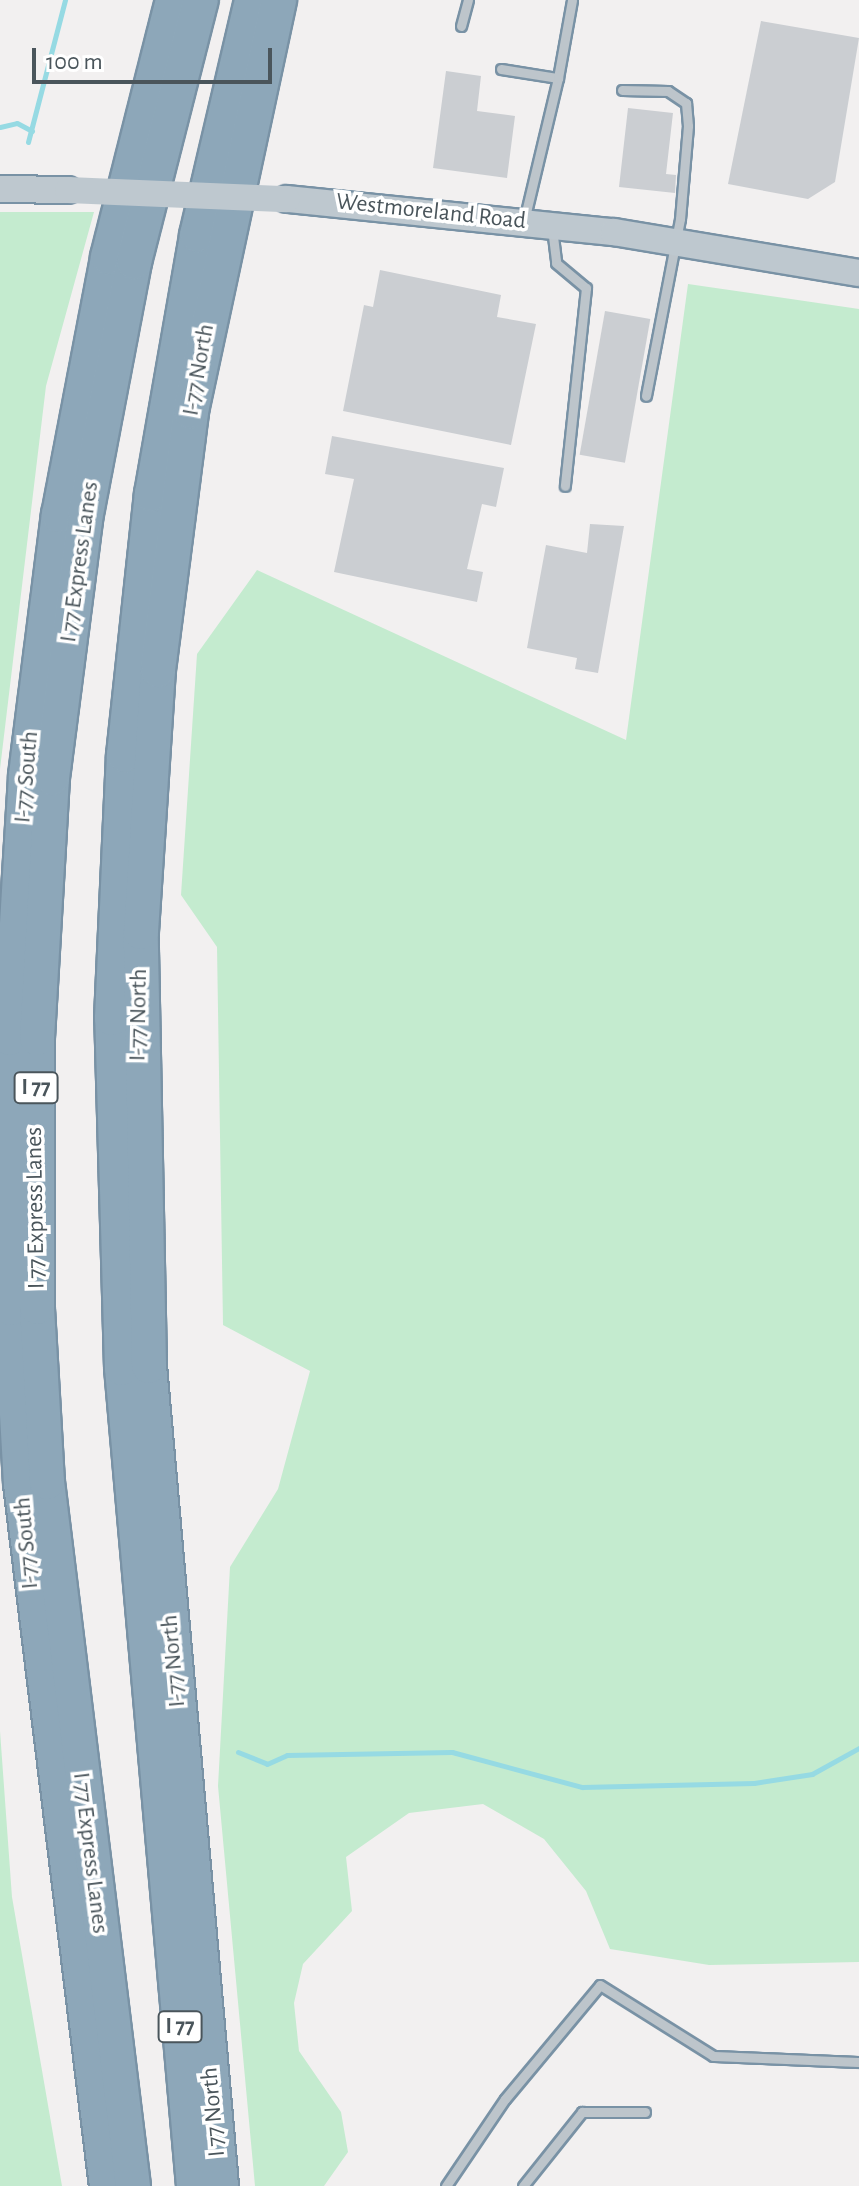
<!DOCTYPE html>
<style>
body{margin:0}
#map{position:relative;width:859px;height:2186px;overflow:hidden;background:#f2f0f0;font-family:"Alegreya Sans",sans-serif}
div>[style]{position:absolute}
.green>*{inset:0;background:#c4ebcf}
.stream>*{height:5px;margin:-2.5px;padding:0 2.5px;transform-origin:2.5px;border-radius:2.5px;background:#96dae3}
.building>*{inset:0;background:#cbced2;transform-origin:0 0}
.roads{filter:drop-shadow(2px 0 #7992a5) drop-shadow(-2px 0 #7992a5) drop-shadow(0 2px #7992a5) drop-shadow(0 -2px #7992a5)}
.lane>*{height:9px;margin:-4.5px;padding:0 4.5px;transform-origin:4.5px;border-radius:4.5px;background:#bdc5cb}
.secondary>*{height:26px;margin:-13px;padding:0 13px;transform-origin:13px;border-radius:13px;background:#bec8cf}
.highway>*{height:34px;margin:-17px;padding:0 17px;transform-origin:17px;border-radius:17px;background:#8da7b9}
.secondary-bridge>*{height:26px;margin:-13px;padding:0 13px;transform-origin:13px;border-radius:13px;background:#bec8cf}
span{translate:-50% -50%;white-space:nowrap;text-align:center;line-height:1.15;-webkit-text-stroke:7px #fff;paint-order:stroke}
.shield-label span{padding:2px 6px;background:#fff;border:2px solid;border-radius:6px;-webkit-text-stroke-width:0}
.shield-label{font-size:22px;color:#4a555b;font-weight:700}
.street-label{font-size:24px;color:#4a555b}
.scale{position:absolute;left:32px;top:48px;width:240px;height:36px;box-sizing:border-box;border:4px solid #4a555b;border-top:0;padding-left:10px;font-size:24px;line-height:28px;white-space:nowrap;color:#4a555b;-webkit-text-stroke:6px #fff;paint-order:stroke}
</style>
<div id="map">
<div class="green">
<div style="clip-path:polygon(0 212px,94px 212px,46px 386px,0 769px)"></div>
<div style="clip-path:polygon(688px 284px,859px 309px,859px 1962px,709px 1965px,610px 1949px,586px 1891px,544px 1839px,483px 1804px,409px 1813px,346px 1857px,352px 1911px,303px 1964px,294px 2003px,299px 2051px,341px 2112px,348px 2152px,324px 2186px,255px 2186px,218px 1786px,230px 1567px,278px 1489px,310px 1371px,223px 1325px,217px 947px,181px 895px,197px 654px,257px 570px,626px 740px)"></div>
<div style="clip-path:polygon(0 1731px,12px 1897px,62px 2186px,0 2186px)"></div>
</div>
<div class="stream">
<div style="left:0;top:127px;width:17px;rotate:-13deg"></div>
<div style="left:17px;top:123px;width:17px;rotate:28deg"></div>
<div style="left:28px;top:142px;width:147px;rotate:-75.4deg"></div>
<div style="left:238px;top:1752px;width:31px;rotate:22deg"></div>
<div style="left:267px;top:1764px;width:22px;rotate:-24deg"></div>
<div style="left:287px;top:1755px;width:165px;rotate:-1deg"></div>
<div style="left:452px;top:1752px;width:135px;rotate:15.1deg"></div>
<div style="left:582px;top:1787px;width:172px;rotate:-1.3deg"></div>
<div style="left:754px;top:1783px;width:59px;rotate:-8.8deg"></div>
<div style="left:812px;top:1774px;width:54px;rotate:-29deg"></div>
</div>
<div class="building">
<div style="clip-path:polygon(761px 21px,859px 38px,835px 182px,808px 199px,728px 184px)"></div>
<div style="clip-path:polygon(446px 71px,481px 76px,477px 111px,515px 116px,507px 178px,433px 168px)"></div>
<div style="clip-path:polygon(628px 108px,673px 113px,666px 174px,676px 175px,675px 193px,619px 187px)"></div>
<div style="clip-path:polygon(380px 270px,501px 295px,497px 317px,536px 324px,511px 445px,343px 411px,364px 305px,373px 307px)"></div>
<div style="left:605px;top:311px;width:46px;height:146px;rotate:10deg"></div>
<div style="clip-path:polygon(332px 436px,504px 468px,496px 507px,482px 504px,467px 569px,483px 572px,477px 602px,334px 572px,354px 479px,325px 474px)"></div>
<div style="clip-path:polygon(590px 524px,624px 526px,598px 673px,575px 669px,577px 658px,527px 648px,546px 545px,587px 553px)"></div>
</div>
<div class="roads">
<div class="lane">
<div style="left:461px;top:26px;width:27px;rotate:-75deg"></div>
<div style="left:501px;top:69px;width:58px;rotate:9deg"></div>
<div style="left:558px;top:78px;width:147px;rotate:103.4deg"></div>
<div style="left:558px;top:78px;width:79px;rotate:-79.8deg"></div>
<div style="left:622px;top:90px;width:46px;rotate:1.2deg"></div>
<div style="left:668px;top:91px;width:22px;rotate:34deg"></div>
<div style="left:686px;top:103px;width:23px;rotate:85deg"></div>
<div style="left:688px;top:126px;width:93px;rotate:94.9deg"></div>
<div style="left:680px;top:219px;width:180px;rotate:100.9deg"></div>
<div style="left:552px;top:228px;width:35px;rotate:83deg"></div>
<div style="left:556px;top:263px;width:39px;rotate:40deg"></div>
<div style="left:586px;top:288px;width:199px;rotate:96.1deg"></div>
<div style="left:446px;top:2186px;width:105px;rotate:-55.9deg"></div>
<div style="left:505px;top:2099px;width:148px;rotate:-50.2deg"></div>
<div style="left:600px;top:1985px;width:133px;rotate:32.1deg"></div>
<div style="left:713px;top:2056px;width:146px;rotate:2.4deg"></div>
<div style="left:523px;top:2186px;width:95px;rotate:-51.4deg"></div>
<div style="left:582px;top:2112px;width:63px"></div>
</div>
<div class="secondary">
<div style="left:0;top:189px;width:68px;rotate:0.8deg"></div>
<div style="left:287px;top:199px;width:329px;rotate:5.8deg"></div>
<div style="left:614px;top:232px;width:248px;rotate:9.5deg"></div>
</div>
<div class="highway">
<div style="left:107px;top:2186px;width:707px;rotate:-96.98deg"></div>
<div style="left:21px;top:1484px;width:176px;rotate:-93.3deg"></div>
<div style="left:11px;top:1308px;width:270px;rotate:-90.2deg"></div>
<div style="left:10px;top:1038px;width:263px;rotate:-86.5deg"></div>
<div style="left:26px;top:775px;width:262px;rotate:-82.8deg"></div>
<div style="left:59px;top:515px;width:263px;rotate:-79.2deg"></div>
<div style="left:108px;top:257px;width:265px;rotate:-75.8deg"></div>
<div style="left:133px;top:2186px;width:709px;rotate:-96.96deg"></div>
<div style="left:47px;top:1482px;width:175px;rotate:-93.3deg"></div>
<div style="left:37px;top:1307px;width:269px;rotate:-90deg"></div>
<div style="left:37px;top:1038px;width:260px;rotate:-86.7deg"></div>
<div style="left:52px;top:778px;width:261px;rotate:-82.7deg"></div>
<div style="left:85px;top:519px;width:262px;rotate:-79.2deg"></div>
<div style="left:134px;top:262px;width:270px;rotate:-75.7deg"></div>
<div style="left:194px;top:2186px;width:821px;rotate:-95.03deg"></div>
<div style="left:122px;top:1368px;width:350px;rotate:-91.6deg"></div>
<div style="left:112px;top:1018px;width:263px;rotate:-87.4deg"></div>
<div style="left:124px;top:755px;width:262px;rotate:-83.9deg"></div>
<div style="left:152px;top:494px;width:263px;rotate:-80.1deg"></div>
<div style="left:197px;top:235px;width:241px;rotate:-76.8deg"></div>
<div style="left:221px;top:2186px;width:823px;rotate:-95.02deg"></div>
<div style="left:149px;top:1366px;width:434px;rotate:-91.1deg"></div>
<div style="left:141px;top:932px;width:263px;rotate:-86.3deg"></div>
<div style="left:158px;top:670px;width:261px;rotate:-82.7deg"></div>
<div style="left:191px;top:411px;width:420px;rotate:-77.9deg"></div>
</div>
</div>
<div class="secondary-bridge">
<div style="left:68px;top:190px;width:219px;rotate:2.4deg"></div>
</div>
<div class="shield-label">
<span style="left:36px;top:1088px">I 77</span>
<span style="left:180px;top:2027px">I 77</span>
</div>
<div class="street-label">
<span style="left:431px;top:212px;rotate:6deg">Westmoreland Road</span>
<span style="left:199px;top:370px;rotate:-80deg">I-77 North</span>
<span style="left:80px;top:562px;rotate:-82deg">I 77 Express Lanes</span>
<span style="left:27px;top:777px;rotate:-85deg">I-77 South</span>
<span style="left:139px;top:1015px;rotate:-89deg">I-77 North</span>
<span style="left:36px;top:1208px;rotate:-91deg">I 77 Express Lanes</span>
<span style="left:27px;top:1543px;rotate:-95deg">I-77 South</span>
<span style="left:174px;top:1661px;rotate:-95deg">I-77 North</span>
<span style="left:90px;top:1853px;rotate:83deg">I 77 Express Lanes</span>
<span style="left:214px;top:2112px;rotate:-95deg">I 77 North</span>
</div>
<div class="scale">100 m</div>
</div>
